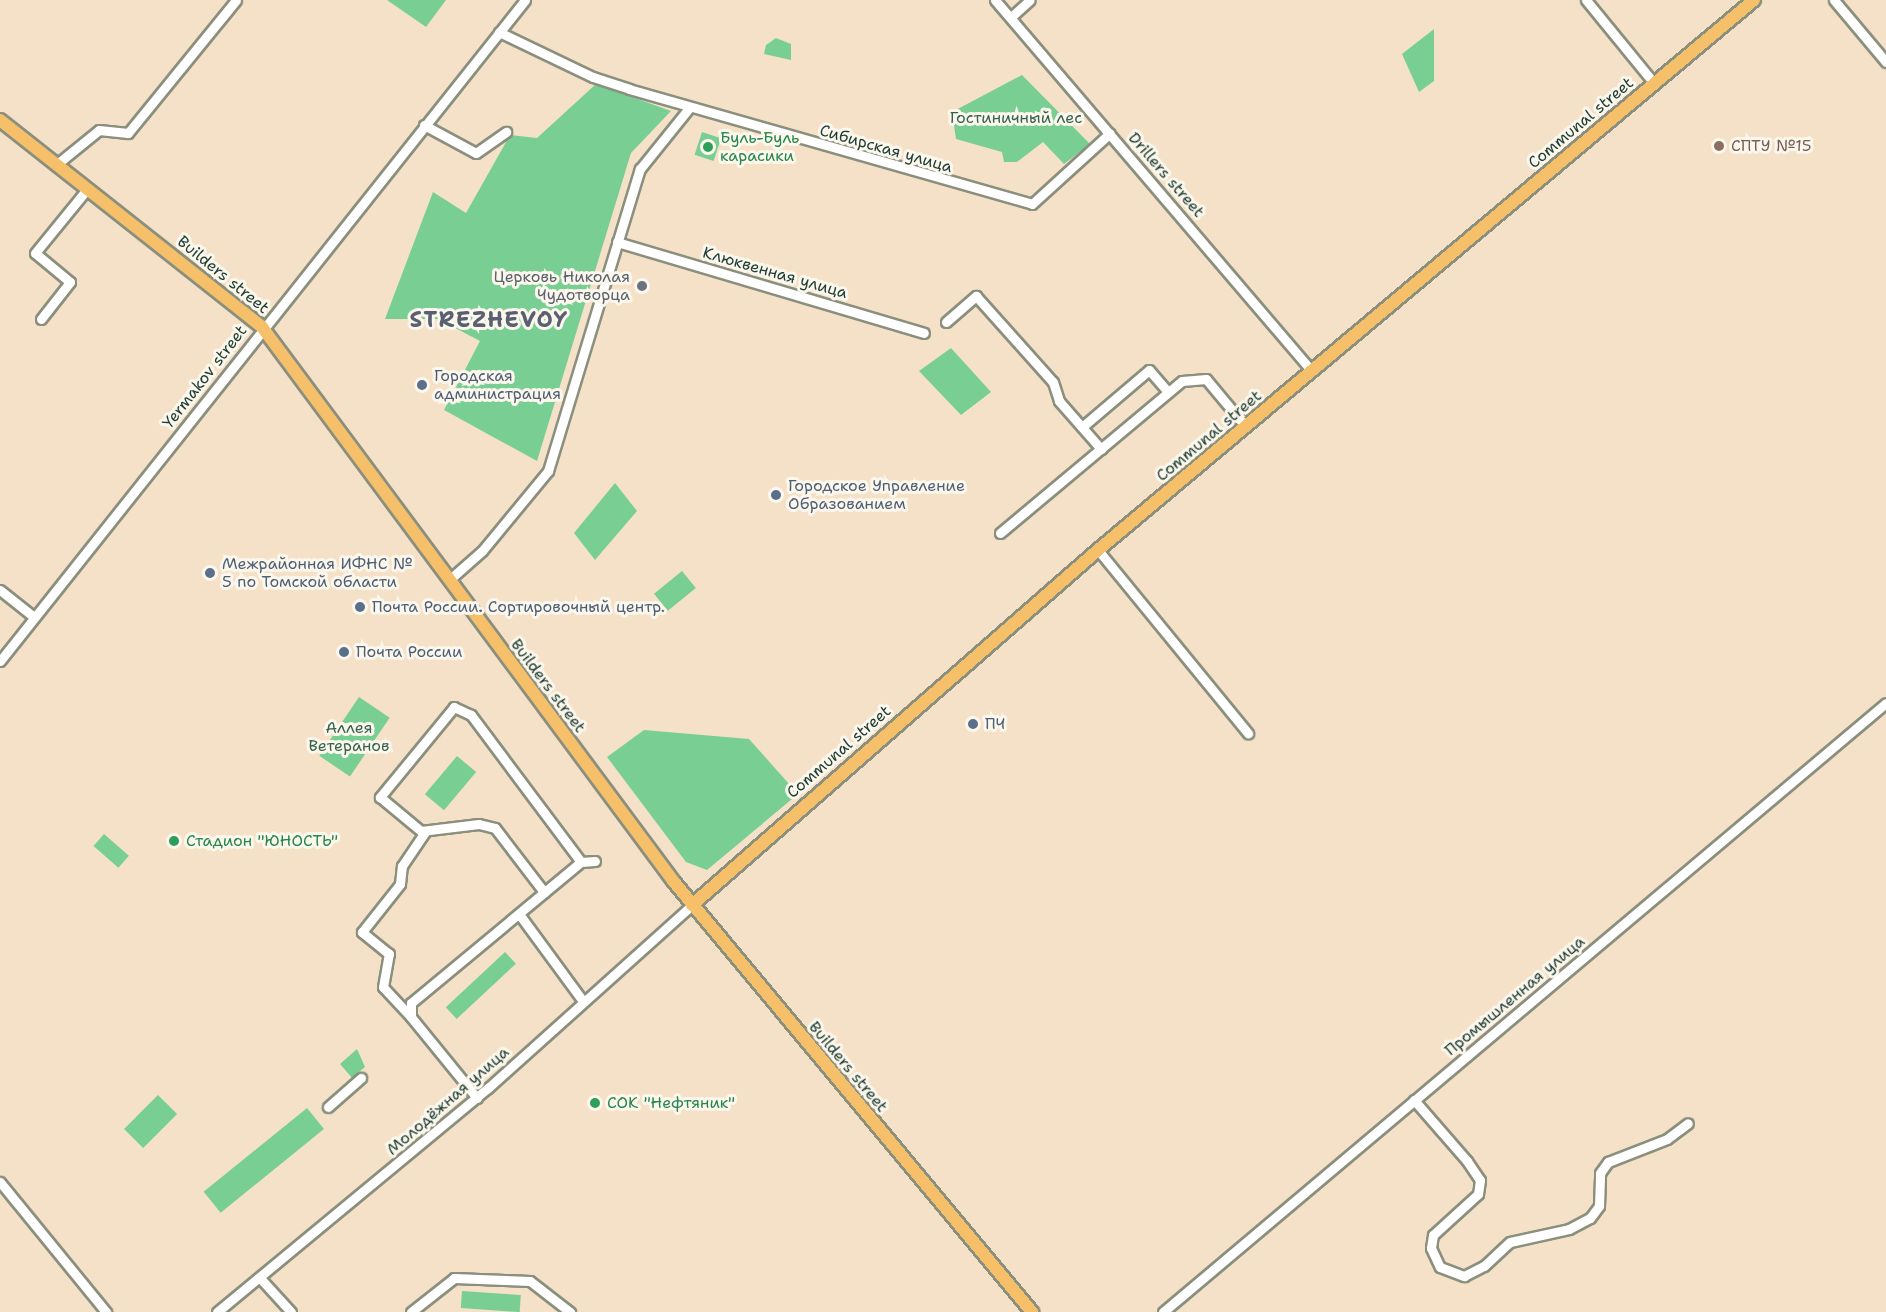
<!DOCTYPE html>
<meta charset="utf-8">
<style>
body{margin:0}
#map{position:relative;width:1886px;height:1312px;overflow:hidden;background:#f5e1c7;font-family:"Shantell Sans",sans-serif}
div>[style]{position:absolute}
.green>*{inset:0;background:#79cf93;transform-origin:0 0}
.roads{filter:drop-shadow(2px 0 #8a8f7e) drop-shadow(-2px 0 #8a8f7e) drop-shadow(0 2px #8a8f7e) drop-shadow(0 -2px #8a8f7e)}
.minor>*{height:9px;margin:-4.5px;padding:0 4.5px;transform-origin:4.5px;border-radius:4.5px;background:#fff}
.major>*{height:12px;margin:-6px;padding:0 6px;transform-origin:6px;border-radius:6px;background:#f6c06b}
.dots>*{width:16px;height:16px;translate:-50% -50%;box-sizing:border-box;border:3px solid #fbf7ec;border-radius:50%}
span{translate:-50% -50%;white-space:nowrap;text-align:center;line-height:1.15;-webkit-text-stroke:6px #fbf7ec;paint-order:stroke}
.park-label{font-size:16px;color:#36624c}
.street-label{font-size:16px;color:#1f3d34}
.leisure-label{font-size:16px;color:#27864d}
.left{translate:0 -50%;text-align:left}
.education-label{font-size:16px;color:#785e54}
.worship-label{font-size:16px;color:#5b616d}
.right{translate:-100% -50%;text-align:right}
.service-label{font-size:16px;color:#4e5e75}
.district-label{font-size:22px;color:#5a6072;font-weight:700;letter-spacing:1.5px}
</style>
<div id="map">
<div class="green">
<div style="clip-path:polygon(387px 0,446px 0,426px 27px)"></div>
<div style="clip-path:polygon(1434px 29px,1434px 81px,1419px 92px,1402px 54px)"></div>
<div style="clip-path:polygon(776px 38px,791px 44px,791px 60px,764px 54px,766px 45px)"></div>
<div style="clip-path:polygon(1022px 75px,1090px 144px,1064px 164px,1043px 142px,1017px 162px,1004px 162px,1002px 152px,956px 139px,952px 112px)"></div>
<div style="clip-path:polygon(596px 84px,671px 111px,631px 153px,537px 461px,444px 410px,480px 341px,438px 319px,385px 319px,433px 192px,466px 213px,510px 135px,537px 138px)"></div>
<div style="left:702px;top:132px;width:20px;height:24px;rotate:18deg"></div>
<div style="clip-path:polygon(951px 348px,991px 392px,961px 415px,919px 371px)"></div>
<div style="clip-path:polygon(615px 483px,637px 511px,595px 560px,574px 533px)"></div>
<div style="left:682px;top:571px;width:22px;height:36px;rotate:51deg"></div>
<div style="left:359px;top:697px;width:37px;height:71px;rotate:34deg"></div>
<div style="clip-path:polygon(644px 730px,749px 739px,798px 794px,707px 870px,686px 862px,607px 757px)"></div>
<div style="left:457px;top:756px;width:25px;height:50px;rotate:40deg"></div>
<div style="left:104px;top:834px;width:33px;height:16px;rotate:41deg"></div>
<div style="left:505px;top:952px;width:16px;height:81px;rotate:47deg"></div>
<div style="clip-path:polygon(357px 1049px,365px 1067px,352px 1078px,340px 1064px)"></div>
<div style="left:158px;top:1095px;width:27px;height:48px;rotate:45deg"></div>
<div style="left:307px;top:1108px;width:27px;height:133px;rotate:51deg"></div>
<div style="left:462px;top:1291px;width:59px;height:17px;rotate:4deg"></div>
</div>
<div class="roads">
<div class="minor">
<div style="left:995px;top:0;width:488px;rotate:49.5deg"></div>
<div style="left:1586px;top:0;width:107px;rotate:50.7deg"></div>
<div style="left:1834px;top:0;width:81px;rotate:50deg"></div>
<div style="left:1011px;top:17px;width:25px;rotate:-42deg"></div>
<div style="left:499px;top:32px;width:104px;rotate:25.6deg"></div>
<div style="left:593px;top:77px;width:38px;rotate:18deg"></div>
<div style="left:629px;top:89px;width:419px;rotate:15.9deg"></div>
<div style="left:1032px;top:204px;width:105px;rotate:-42.3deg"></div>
<div style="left:424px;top:125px;width:59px;rotate:28.3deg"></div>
<div style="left:476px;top:153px;width:37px;rotate:-35deg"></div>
<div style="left:57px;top:164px;width:54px;rotate:-39deg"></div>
<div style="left:99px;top:130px;width:29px;rotate:6deg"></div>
<div style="left:128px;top:133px;width:171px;rotate:-50.9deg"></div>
<div style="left:617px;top:242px;width:320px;rotate:16.5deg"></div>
<div style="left:41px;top:319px;width:47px;rotate:-51.9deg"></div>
<div style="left:70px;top:282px;width:45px;rotate:-140.4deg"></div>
<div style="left:35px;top:253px;width:84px;rotate:-50.8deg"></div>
<div style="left:946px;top:322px;width:40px;rotate:-41deg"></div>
<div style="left:976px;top:296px;width:115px;rotate:48.2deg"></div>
<div style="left:1053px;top:382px;width:20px;rotate:72deg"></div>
<div style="left:1059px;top:401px;width:64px;rotate:48.8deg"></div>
<div style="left:1082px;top:427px;width:88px;rotate:-40.4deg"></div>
<div style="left:1149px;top:370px;width:29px;rotate:49deg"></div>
<div style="left:1000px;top:533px;width:237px;rotate:-39.9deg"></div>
<div style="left:1182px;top:381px;width:24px;rotate:-5deg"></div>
<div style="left:1206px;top:379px;width:62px;rotate:50.2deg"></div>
<div style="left:1098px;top:550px;width:237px;rotate:50.7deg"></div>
<div style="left:449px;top:580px;width:44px;rotate:-41.3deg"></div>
<div style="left:482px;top:551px;width:104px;rotate:-50.5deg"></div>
<div style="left:548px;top:471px;width:316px;rotate:-73.1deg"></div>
<div style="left:640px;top:169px;width:78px;rotate:-51.2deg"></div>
<div style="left:0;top:590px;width:43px;rotate:38.5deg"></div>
<div style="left:0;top:661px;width:844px;rotate:-51.54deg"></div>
<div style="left:581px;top:862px;width:14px;rotate:-4deg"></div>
<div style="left:519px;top:914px;width:108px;rotate:53.7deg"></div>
<div style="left:411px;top:1017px;width:41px;rotate:-133deg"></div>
<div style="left:383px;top:987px;width:34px;rotate:-80deg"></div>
<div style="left:389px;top:954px;width:35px;rotate:-141deg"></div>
<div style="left:362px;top:932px;width:61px;rotate:-51.6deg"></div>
<div style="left:400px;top:884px;width:18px;rotate:-84deg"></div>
<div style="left:402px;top:866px;width:41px;rotate:-55.9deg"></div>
<div style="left:477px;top:1098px;width:104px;rotate:-129.2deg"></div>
<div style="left:411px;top:1017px;width:14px;rotate:-90deg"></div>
<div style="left:411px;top:1003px;width:221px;rotate:-39.7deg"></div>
<div style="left:581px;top:862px;width:184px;rotate:-126.8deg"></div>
<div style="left:471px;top:715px;width:19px;rotate:-155deg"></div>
<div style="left:454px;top:707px;width:117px;rotate:129.4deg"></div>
<div style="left:380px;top:797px;width:53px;rotate:39.7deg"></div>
<div style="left:421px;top:831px;width:58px;rotate:-6.9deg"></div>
<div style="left:479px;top:824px;width:16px;rotate:14deg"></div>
<div style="left:495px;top:828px;width:81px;rotate:52.6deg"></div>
<div style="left:1414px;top:1100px;width:81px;rotate:49deg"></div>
<div style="left:1467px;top:1161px;width:23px;rotate:56deg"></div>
<div style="left:1480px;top:1180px;width:14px;rotate:98deg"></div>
<div style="left:1478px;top:1194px;width:61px;rotate:137.7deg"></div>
<div style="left:1433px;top:1235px;width:13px;rotate:99deg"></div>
<div style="left:1431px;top:1248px;width:21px;rotate:65deg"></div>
<div style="left:1440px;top:1267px;width:26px;rotate:21deg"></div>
<div style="left:1464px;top:1276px;width:22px;rotate:-27deg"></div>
<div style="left:1484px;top:1266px;width:35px;rotate:-43deg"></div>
<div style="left:1510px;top:1242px;width:60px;rotate:-12.4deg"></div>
<div style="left:1569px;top:1229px;width:24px;rotate:-28deg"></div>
<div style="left:1590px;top:1218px;width:15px;rotate:-53deg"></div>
<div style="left:1599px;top:1206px;width:33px;rotate:-88deg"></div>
<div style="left:1600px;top:1173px;width:14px;rotate:-54deg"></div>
<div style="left:1608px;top:1162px;width:63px;rotate:-21.3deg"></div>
<div style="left:1667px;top:1139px;width:26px;rotate:-37deg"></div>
<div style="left:328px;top:1107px;width:44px;rotate:-41.3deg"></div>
<div style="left:0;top:1182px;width:168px;rotate:50.8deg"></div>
<div style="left:260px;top:1278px;width:46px;rotate:47.6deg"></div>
<div style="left:217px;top:1312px;width:352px;rotate:-39.6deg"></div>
<div style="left:488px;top:1088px;width:274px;rotate:-41.9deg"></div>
<div style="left:411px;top:1312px;width:55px;rotate:-38.3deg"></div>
<div style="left:454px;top:1278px;width:76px;rotate:2.3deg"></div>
<div style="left:530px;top:1281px;width:51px;rotate:37.8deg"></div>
<div style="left:1163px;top:1312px;width:945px;rotate:-40.11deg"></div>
</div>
<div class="major">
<div style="left:0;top:120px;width:334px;rotate:38.3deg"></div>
<div style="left:262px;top:327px;width:691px;rotate:53.41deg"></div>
<div style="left:674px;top:882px;width:560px;rotate:50.22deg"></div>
<div style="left:692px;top:905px;width:539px;rotate:-41.17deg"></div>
<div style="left:1098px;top:550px;width:856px;rotate:-39.98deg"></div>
</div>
</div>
<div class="dots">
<div style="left:1719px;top:146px;background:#8d6e63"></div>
<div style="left:708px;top:147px;background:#2e9e5b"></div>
<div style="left:642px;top:286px;background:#6b7280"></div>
<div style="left:422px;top:385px;background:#5c6f8a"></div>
<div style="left:776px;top:495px;background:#5c6f8a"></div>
<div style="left:210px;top:573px;background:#5c6f8a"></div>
<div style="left:360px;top:607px;background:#5c6f8a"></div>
<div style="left:344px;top:652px;background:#5c6f8a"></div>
<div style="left:973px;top:724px;background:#5c6f8a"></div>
<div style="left:174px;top:841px;background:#2e9e5b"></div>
<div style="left:595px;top:1103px;background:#2e9e5b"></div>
</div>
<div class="park-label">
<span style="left:1016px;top:118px">Гостиничный лес</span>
<span style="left:349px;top:737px">Аллея<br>Ветеранов</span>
</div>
<div class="street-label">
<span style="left:1581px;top:123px;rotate:-40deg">Communal street</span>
<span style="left:886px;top:149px;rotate:16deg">Сибирская улица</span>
<span style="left:1166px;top:175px;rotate:49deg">Drillers street</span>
<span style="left:775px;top:273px;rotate:16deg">Клюквенная улица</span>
<span style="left:223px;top:275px;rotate:39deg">Builders street</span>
<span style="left:205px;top:377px;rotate:-52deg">Yermakov street</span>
<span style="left:1209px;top:436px;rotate:-40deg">Communal street</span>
<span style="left:548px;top:686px;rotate:53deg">Builders street</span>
<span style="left:839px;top:752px;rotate:-41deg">Communal street</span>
<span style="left:1515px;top:996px;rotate:-40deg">Промышленная улица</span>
<span style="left:848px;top:1067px;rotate:50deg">Builders street</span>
<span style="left:448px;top:1101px;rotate:-41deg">Молодёжная улица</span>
</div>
<div class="leisure-label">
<span class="left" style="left:720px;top:147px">Буль-Буль<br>карасики</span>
<span class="left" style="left:186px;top:841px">Стадион "ЮНОСТЬ"</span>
<span class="left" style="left:607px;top:1103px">СОК "Нефтяник"</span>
</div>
<div class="education-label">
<span class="left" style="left:1731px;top:146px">СПТУ №15</span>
</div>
<div class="worship-label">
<span class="right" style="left:630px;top:286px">Церковь Николая<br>Чудотворца</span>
</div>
<div class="service-label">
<span class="left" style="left:434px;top:385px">Городская<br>администрация</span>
<span class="left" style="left:788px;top:495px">Городское Управление<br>Образованием</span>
<span class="left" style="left:222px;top:573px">Межрайонная ИФНС №<br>5 по Томской области</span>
<span class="left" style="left:372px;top:607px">Почта России. Сортировочный центр.</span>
<span class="left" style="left:356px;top:652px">Почта России</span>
<span class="left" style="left:985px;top:724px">ПЧ</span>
</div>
<div class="district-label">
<span style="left:489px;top:320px">STREZHEVOY</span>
</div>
</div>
